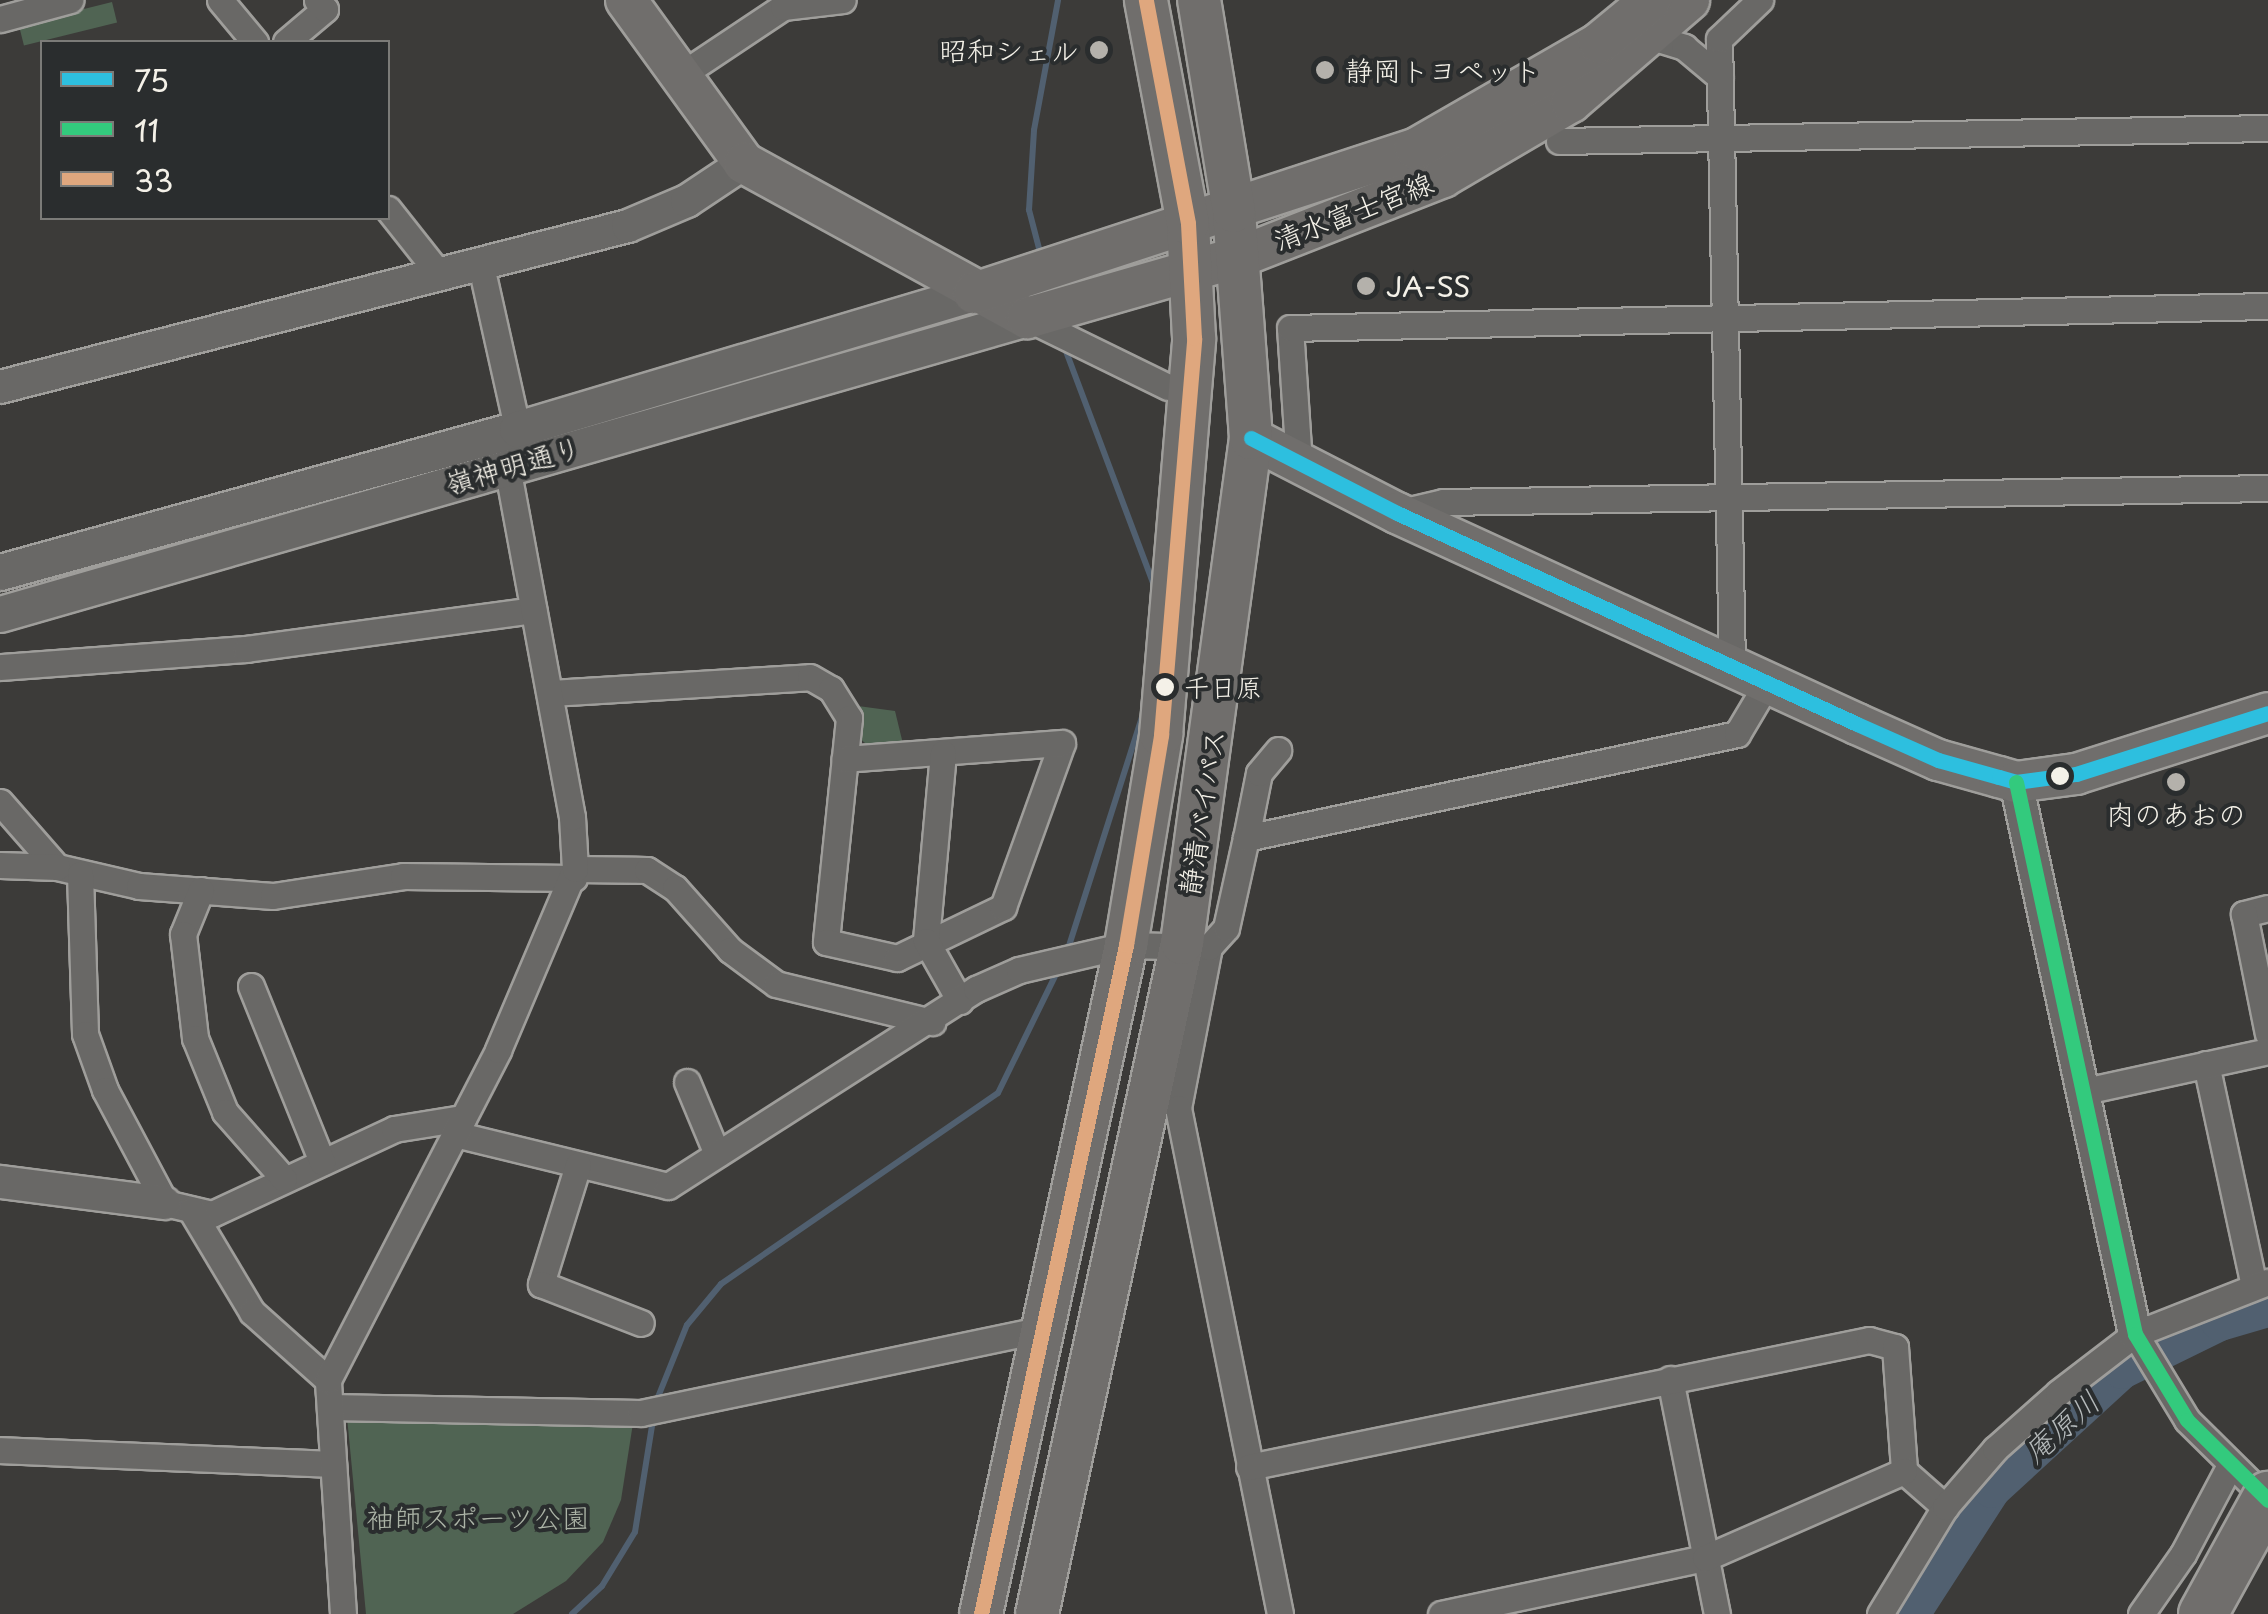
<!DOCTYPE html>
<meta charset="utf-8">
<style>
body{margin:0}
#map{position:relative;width:2268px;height:1614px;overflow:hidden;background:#3c3b39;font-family:"Playpen Sans","Klee One",sans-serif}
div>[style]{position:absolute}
.green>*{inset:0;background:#506453;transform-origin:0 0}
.stream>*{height:6px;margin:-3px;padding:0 3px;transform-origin:3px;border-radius:3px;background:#516070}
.river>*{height:38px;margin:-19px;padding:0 19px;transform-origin:19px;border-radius:19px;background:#516070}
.roads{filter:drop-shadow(2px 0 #9f9e9b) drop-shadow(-2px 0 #9f9e9b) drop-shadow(0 2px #9f9e9b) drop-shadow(0 -2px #9f9e9b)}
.minor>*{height:25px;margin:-12.5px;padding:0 12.5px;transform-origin:12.5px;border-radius:12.5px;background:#696866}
.tertiary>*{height:32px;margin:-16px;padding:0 16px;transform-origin:16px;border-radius:16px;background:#696866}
.secondary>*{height:35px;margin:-17.5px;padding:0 17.5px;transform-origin:17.5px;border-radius:17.5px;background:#696866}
.primary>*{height:40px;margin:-20px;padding:0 20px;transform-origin:20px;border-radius:20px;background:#706e6c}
.trunk>*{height:42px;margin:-21px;padding:0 21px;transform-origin:21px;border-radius:21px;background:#706e6c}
.bridges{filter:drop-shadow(2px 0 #9f9e9b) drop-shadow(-2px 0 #9f9e9b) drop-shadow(0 2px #9f9e9b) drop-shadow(0 -2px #9f9e9b)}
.motorway-bridge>*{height:48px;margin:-24px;padding:0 24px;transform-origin:24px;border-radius:24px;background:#706e6c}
.bus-1>*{height:15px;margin:-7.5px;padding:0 7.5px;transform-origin:7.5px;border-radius:7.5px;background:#2dbfdf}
.bus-2>*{height:15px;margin:-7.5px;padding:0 7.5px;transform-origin:7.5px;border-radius:7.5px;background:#33ca7d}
.bus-3>*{height:15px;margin:-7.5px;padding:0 7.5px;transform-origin:7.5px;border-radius:7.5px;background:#dfa77e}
.dots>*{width:28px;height:28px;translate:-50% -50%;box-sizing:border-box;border:5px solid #2a2d2e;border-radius:50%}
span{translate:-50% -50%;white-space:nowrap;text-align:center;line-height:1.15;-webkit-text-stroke:8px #2a2d2e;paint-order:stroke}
.bus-label{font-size:26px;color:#f4f1e8}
.left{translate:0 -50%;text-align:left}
.poi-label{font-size:28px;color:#f4f1e8}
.right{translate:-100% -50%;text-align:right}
.street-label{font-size:28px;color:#f4f1e8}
.park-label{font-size:28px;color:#acb4a7}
.water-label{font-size:30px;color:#b4b9ba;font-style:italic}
.legend{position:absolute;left:40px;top:40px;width:350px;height:180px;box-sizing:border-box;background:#2a2d2e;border:2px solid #7b7b78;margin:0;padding:12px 18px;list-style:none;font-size:30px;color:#f4f1e8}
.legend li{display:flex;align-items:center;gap:20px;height:50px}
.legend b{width:50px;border:2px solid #7b7b78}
</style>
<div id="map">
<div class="green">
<div style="left:112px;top:2px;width:21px;height:96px;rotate:76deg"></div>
<div style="clip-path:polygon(858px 706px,895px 711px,903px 744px,872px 749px,858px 737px)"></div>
<div style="clip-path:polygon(347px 1417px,633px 1423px,621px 1500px,603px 1542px,566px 1581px,513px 1614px,366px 1614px)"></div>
</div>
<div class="stream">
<div style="left:1041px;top:256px;width:48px;rotate:-104.6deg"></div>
<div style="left:1029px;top:210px;width:80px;rotate:-86.4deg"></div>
<div style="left:1034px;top:130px;width:132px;rotate:-79.5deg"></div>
<div style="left:1064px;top:346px;width:256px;rotate:69.4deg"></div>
<div style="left:1067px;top:952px;width:247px;rotate:-72.3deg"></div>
<div style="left:656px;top:1402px;width:83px;rotate:-68.1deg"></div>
<div style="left:687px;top:1325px;width:53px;rotate:-50.3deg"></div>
<div style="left:721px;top:1284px;width:336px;rotate:-34.6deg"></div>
<div style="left:998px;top:1093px;width:139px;rotate:-64deg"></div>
<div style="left:572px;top:1614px;width:41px;rotate:-43deg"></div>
<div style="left:602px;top:1586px;width:63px;rotate:-58.6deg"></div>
<div style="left:635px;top:1532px;width:114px;rotate:-80.9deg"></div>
</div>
<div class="river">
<div style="left:1911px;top:1614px;width:149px;rotate:-57.1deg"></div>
<div style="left:1992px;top:1489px;width:176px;rotate:-42.5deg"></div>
<div style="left:2122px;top:1370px;width:109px;rotate:-26.1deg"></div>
<div style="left:2220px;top:1322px;width:50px;rotate:-16.3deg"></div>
</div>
<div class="roads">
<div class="minor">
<div style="left:220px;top:0;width:55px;rotate:50.2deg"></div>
<div style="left:0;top:19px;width:73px;rotate:-15.2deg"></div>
<div style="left:1652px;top:37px;width:34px;rotate:17deg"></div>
<div style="left:1684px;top:47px;width:47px;rotate:39.8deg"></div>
<div style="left:286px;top:42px;width:51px;rotate:-40.2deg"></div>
<div style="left:325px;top:9px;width:12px;rotate:-132deg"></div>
<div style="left:681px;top:75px;width:123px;rotate:-33.7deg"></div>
<div style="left:783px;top:7px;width:60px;rotate:-6.7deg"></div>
<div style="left:1559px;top:141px;width:709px;rotate:-1.05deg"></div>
<div style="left:388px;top:209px;width:85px;rotate:51.7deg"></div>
<div style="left:481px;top:266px;width:179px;rotate:77.4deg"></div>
<div style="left:1027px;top:318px;width:157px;rotate:26.1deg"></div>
<div style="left:1299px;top:463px;width:135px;rotate:-93.8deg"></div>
<div style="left:1290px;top:328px;width:978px;rotate:-1.29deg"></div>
<div style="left:1397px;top:513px;width:47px;rotate:-13.4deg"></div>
<div style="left:1443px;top:502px;width:825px;rotate:-0.97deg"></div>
<div style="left:1732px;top:663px;width:624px;rotate:-91.19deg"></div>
<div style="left:1719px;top:39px;width:57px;rotate:-43.6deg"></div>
<div style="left:0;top:667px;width:247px;rotate:-4.2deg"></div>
<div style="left:246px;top:649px;width:290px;rotate:-7.7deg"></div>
<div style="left:551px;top:693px;width:259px;rotate:-3.5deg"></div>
<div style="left:810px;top:677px;width:24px;rotate:30deg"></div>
<div style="left:831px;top:689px;width:34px;rotate:58deg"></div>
<div style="left:849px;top:718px;width:225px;rotate:95.9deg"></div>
<div style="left:826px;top:942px;width:73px;rotate:12.7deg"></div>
<div style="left:897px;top:958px;width:118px;rotate:-25.7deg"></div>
<div style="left:1003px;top:907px;width:174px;rotate:-70.2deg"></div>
<div style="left:1062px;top:743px;width:218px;rotate:175.8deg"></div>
<div style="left:943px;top:753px;width:189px;rotate:95.2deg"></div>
<div style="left:926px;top:941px;width:69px;rotate:60.5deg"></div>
<div style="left:0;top:802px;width:86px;rotate:48.8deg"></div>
<div style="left:57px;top:867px;width:84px;rotate:13deg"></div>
<div style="left:139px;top:886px;width:134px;rotate:4.3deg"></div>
<div style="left:273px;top:896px;width:132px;rotate:-8.7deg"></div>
<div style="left:403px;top:876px;width:171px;rotate:0.7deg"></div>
<div style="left:1246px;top:838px;width:66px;rotate:-78.7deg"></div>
<div style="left:1259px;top:773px;width:30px;rotate:-50deg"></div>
<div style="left:0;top:865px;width:57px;rotate:2deg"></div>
<div style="left:575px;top:869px;width:72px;rotate:0.8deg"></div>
<div style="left:647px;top:870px;width:33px;rotate:33deg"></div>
<div style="left:675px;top:888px;width:83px;rotate:48.4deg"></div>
<div style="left:730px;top:950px;width:57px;rotate:36.5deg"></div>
<div style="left:776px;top:984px;width:161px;rotate:13.7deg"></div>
<div style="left:80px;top:874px;width:160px;rotate:88.2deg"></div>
<div style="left:85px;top:1034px;width:59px;rotate:70.3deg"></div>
<div style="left:105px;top:1090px;width:128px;rotate:62deg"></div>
<div style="left:165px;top:1203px;width:48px;rotate:13.2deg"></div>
<div style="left:212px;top:1214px;width:201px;rotate:-25deg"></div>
<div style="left:394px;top:1129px;width:70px;rotate:-9.1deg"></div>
<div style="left:201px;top:890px;width:48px;rotate:112.2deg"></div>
<div style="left:183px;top:934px;width:105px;rotate:83.4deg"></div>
<div style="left:195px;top:1038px;width:80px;rotate:67.9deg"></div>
<div style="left:225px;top:1112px;width:89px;rotate:48.6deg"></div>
<div style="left:2268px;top:908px;width:25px;rotate:166deg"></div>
<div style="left:2244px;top:914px;width:122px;rotate:78.7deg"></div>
<div style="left:1209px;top:947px;width:164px;rotate:100.9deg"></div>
<div style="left:1178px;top:1108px;width:516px;rotate:78.6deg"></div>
<div style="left:251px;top:986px;width:190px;rotate:68deg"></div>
<div style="left:2206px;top:1064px;width:227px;rotate:77.8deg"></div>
<div style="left:687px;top:1082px;width:78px;rotate:67.4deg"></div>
<div style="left:2080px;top:1092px;width:192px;rotate:-12.3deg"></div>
<div style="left:455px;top:1134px;width:219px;rotate:13.7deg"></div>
<div style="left:668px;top:1186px;width:366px;rotate:-32.6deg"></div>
<div style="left:976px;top:989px;width:47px;rotate:-23.8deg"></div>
<div style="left:1019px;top:970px;width:110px;rotate:-13.2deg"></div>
<div style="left:1126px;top:945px;width:83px;rotate:1.4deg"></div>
<div style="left:1209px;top:947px;width:25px;rotate:-48deg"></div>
<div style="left:1226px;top:928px;width:92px;rotate:-77.5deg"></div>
<div style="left:1246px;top:838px;width:502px;rotate:-11.96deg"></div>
<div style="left:1737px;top:734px;width:63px;rotate:-59.3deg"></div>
<div style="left:578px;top:1165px;width:125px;rotate:107.3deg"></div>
<div style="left:541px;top:1284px;width:107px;rotate:21.3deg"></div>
<div style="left:191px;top:1210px;width:119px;rotate:59.1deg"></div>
<div style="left:252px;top:1312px;width:102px;rotate:41.8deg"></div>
<div style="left:2135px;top:1334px;width:100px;rotate:58.8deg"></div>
<div style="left:2187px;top:1420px;width:114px;rotate:44.6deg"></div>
<div style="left:1670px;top:1379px;width:240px;rotate:78.7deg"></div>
<div style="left:330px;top:1407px;width:311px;rotate:1.1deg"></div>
<div style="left:641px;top:1413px;width:406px;rotate:-11.8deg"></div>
<div style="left:0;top:1450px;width:333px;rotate:2.4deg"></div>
<div style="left:1249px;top:1467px;width:633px;rotate:-11.58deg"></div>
<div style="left:1869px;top:1340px;width:27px;rotate:15deg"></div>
<div style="left:1895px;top:1347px;width:124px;rotate:85.8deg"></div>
<div style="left:1904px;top:1471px;width:55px;rotate:41.3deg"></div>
<div style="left:343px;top:1614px;width:234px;rotate:-93.7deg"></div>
<div style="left:328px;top:1380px;width:371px;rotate:-62.7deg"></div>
<div style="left:498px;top:1050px;width:197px;rotate:-67deg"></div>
<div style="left:575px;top:869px;width:52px;rotate:-93.3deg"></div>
<div style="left:572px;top:817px;width:356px;rotate:-100.5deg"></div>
<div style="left:1441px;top:1614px;width:270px;rotate:-12deg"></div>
<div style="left:1705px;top:1558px;width:217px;rotate:-23.6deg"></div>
<div style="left:1880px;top:1614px;width:125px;rotate:-58.7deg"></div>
<div style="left:1945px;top:1507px;width:77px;rotate:-49.2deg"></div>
<div style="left:1995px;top:1449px;width:84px;rotate:-41.6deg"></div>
<div style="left:2058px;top:1393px;width:97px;rotate:-37.5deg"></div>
<div style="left:2135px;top:1334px;width:143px;rotate:-21.4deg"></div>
<div style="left:2141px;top:1614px;width:73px;rotate:-55deg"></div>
<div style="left:2183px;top:1554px;width:98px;rotate:-62.1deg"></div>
</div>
<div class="tertiary">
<div style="left:0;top:387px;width:648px;rotate:-14.38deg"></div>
<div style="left:628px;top:226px;width:64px;rotate:-23deg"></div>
<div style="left:687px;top:201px;width:69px;rotate:-33.7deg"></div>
<div style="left:2016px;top:782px;width:565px;rotate:77.83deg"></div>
<div style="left:0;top:1182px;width:166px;rotate:7.3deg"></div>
</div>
<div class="secondary">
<div style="left:0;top:572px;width:536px;rotate:-15.46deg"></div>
<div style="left:517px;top:429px;width:477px;rotate:-16.6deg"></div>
<div style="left:0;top:614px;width:1069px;rotate:-16.08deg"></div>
</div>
<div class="primary">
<div style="left:626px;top:0;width:201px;rotate:54.1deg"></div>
<div style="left:744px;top:163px;width:323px;rotate:28.7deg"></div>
<div style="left:1027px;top:318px;width:221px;rotate:-16.1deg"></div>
<div style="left:1239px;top:257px;width:219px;rotate:-21.4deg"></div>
<div style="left:1443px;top:177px;width:148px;rotate:-30.4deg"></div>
<div style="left:1571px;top:102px;width:156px;rotate:-40.8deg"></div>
<div style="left:974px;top:293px;width:464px;rotate:-18.1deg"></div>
<div style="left:1415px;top:149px;width:212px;rotate:-29.9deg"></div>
<div style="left:1599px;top:43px;width:67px;rotate:-39.6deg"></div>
<div style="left:1251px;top:438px;width:164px;rotate:27.2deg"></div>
<div style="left:1397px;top:513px;width:506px;rotate:24.64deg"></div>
<div style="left:1857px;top:724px;width:89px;rotate:24deg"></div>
<div style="left:1938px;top:760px;width:63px;rotate:15.6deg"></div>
<div style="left:1999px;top:777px;width:18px;rotate:16deg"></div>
<div style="left:2016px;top:782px;width:61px;rotate:-7.6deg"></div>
<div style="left:2076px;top:774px;width:201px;rotate:-17.6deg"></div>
</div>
<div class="trunk">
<div style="left:981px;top:1614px;width:685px;rotate:-77.77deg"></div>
<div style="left:1126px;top:945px;width:213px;rotate:-80.5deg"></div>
<div style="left:1161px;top:735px;width:398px;rotate:-85.2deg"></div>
<div style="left:1194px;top:338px;width:115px;rotate:-93deg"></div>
<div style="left:1188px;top:223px;width:227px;rotate:-100.7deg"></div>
<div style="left:1037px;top:1614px;width:686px;rotate:-77.81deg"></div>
<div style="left:1182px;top:943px;width:510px;rotate:-82.22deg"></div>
<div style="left:1251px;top:438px;width:228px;rotate:-94.3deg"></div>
<div style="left:1234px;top:211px;width:214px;rotate:-99.4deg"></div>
</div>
</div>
<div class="bridges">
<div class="motorway-bridge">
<div style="left:2203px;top:1614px;width:135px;rotate:-61.2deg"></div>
</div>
</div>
<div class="bus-1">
<div style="left:1251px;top:438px;width:164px;rotate:27.2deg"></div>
<div style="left:1397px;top:513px;width:506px;rotate:24.64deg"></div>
<div style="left:1857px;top:724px;width:89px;rotate:24deg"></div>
<div style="left:1938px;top:760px;width:63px;rotate:15.6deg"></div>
<div style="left:1999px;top:777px;width:18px;rotate:16deg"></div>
<div style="left:2016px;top:782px;width:61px;rotate:-7.6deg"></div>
<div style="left:2076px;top:774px;width:201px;rotate:-17.6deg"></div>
</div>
<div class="bus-2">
<div style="left:2016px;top:782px;width:565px;rotate:77.83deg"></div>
<div style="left:2135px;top:1334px;width:100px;rotate:58.8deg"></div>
<div style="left:2187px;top:1420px;width:114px;rotate:44.6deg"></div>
</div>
<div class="bus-3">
<div style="left:981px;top:1614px;width:685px;rotate:-77.77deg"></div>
<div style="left:1126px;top:945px;width:213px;rotate:-80.5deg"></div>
<div style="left:1161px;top:735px;width:398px;rotate:-85.2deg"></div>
<div style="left:1194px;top:338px;width:115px;rotate:-93deg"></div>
<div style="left:1188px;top:223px;width:227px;rotate:-100.7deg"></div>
</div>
<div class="dots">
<div style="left:1099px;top:50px;background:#b4b1ab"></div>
<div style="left:1325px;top:70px;background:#b4b1ab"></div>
<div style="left:1366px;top:286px;background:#b4b1ab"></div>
<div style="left:1165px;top:687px;background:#f4f1e8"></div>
<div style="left:2060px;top:776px;background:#f4f1e8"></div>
<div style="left:2176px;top:782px;background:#b4b1ab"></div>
</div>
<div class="bus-label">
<span class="left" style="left:1184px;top:687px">千日原</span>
</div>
<div class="poi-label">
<span class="right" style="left:1079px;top:50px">昭和シェル</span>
<span class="left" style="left:1345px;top:70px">静岡トヨペット</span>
<span class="left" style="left:1386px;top:286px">JA-SS</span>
<span style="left:2176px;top:814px">肉のあおの</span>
</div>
<div class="street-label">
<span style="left:1353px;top:211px;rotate:-21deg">清水富士宮線</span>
<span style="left:513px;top:465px;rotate:-16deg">嶺神明通り</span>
<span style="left:1201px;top:812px;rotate:-81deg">静清バイパス</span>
</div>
<div class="park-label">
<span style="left:478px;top:1517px">袖師スポーツ公園</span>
</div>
<div class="water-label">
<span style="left:2061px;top:1426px;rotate:-42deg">庵原川</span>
</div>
<ul class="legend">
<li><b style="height:12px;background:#2dbfdf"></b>75</li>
<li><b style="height:12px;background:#33ca7d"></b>11</li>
<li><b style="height:12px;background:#dfa77e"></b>33</li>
</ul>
</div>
